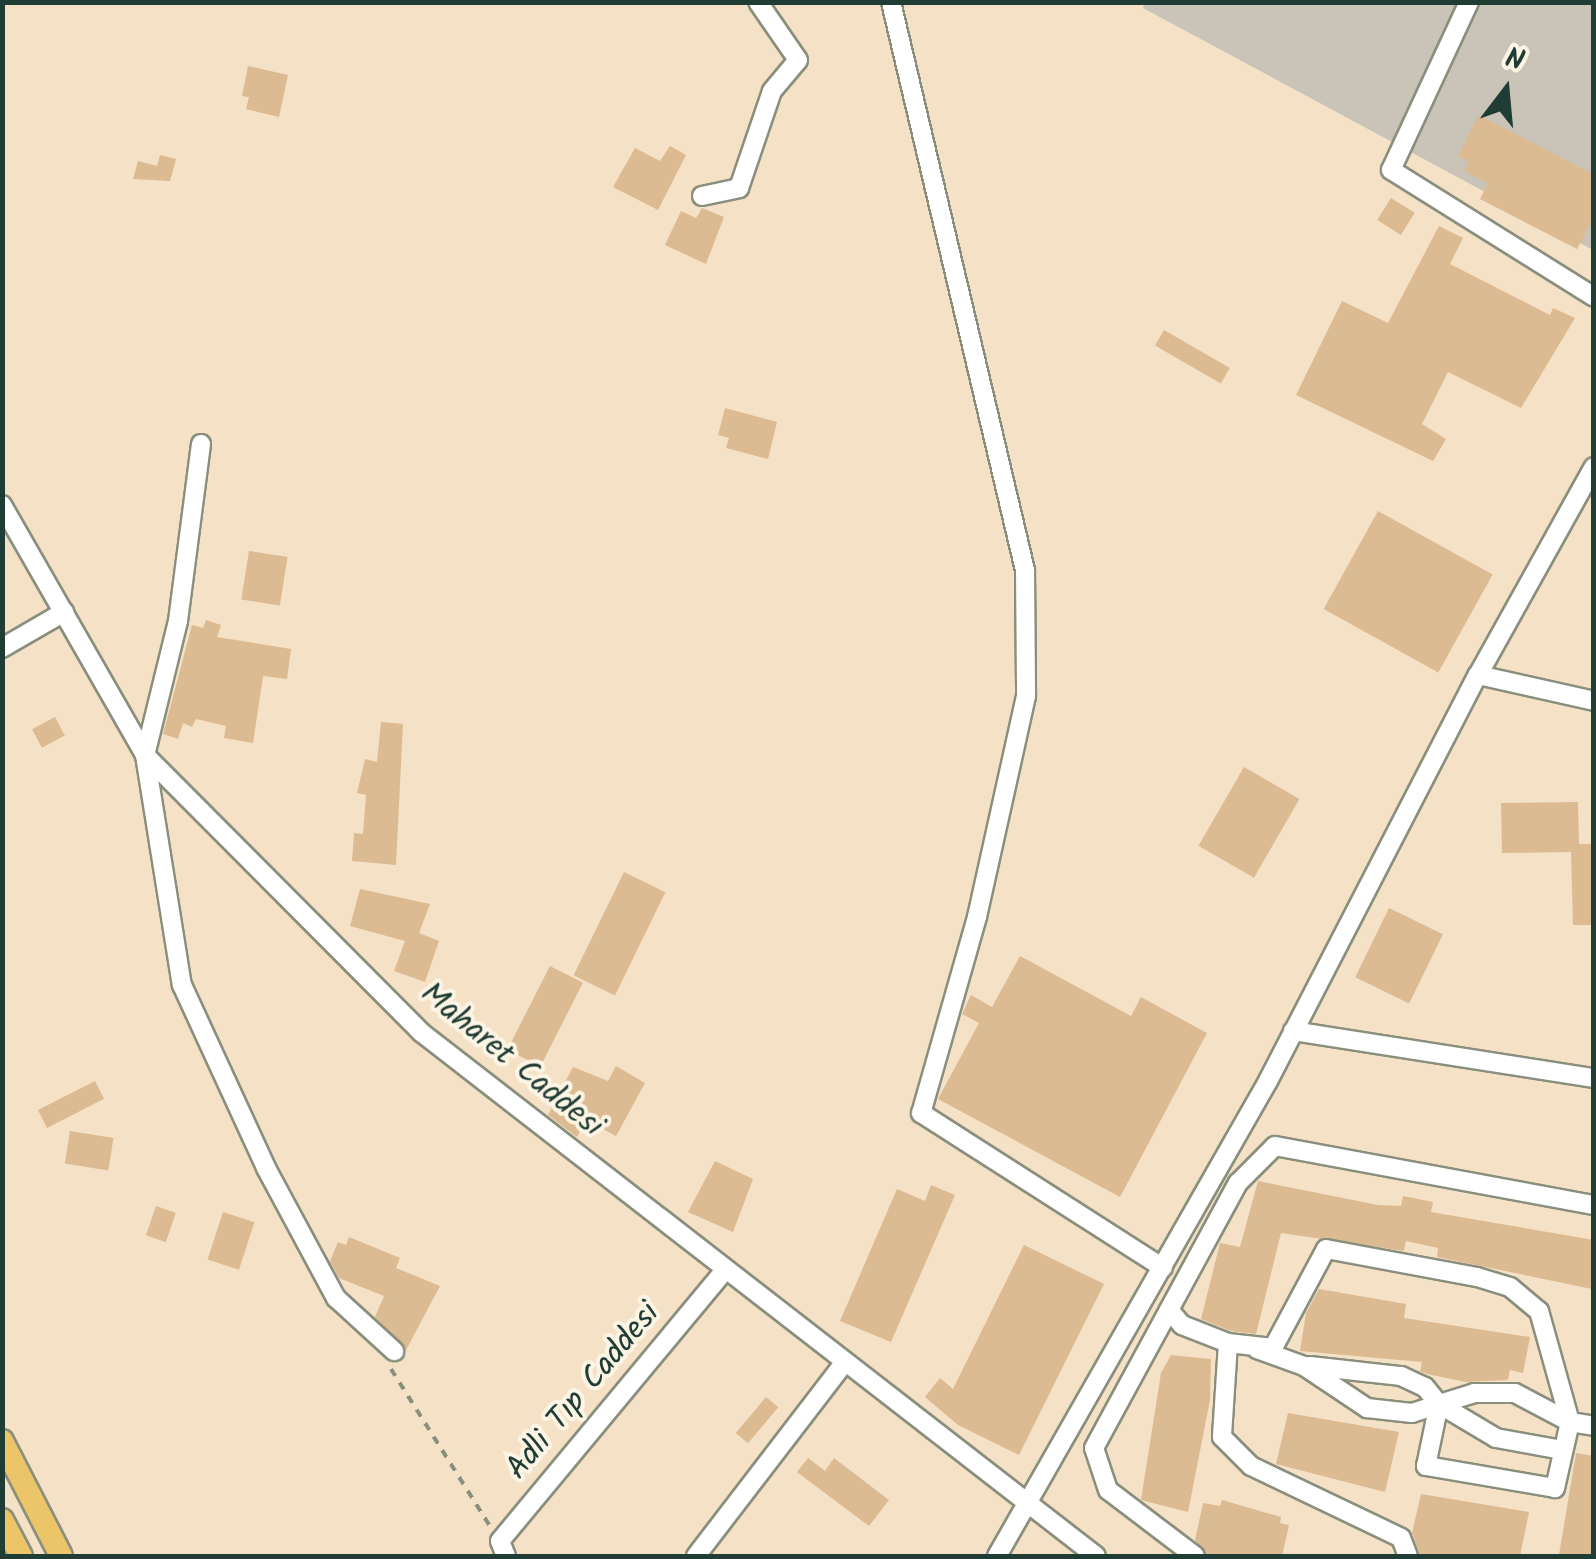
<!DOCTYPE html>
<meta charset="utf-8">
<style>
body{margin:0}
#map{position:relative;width:1596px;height:1559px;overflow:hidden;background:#f5e1c6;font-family:Kalam,sans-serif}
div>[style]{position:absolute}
.industrial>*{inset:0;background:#c9c3b8}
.building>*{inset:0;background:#dcba92;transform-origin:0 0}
.path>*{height:4px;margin-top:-2px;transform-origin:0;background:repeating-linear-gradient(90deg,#8a8f7d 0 8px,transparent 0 16px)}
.roads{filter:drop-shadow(2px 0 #8a8f7d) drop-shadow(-2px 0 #8a8f7d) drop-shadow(0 2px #8a8f7d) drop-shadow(0 -2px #8a8f7d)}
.minor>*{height:18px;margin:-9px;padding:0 9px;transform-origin:9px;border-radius:9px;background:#fff}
.major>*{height:22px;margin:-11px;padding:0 11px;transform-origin:11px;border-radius:11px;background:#ecc569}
span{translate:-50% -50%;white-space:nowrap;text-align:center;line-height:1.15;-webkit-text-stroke:8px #fcf5e5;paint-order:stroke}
.street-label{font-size:32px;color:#1f3d34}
.frame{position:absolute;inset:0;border:5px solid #1f3d34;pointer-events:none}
.north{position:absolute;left:1456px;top:40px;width:100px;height:100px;-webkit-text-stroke:8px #fcf5e5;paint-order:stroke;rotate:16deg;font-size:28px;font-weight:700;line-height:40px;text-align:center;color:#1f3d34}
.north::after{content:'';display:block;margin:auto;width:35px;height:45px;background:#1f3d34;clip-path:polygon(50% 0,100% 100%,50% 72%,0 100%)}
</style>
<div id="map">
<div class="industrial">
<div style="clip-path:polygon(1145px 2px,1593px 3px,1593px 250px,1143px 8px)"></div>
</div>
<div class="building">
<div style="clip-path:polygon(248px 66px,288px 75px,279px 117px,246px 109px,249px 97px,242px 96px)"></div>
<div style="clip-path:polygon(1479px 115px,1594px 175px,1594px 217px,1577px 249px,1480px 199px,1488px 183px,1464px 171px,1469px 162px,1458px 156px)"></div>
<div style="clip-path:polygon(670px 146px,686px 155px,658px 210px,613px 187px,635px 148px,660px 161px)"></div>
<div style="clip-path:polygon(160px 155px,176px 159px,170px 181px,133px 179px,138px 161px,157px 166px)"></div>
<div style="left:1391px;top:198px;width:28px;height:26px;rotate:32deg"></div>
<div style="clip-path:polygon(702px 208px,724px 217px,706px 264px,665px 245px,681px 211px,696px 218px)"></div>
<div style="clip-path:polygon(1439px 226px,1463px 238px,1450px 264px,1550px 315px,1553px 308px,1575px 318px,1521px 408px,1448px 372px,1422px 424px,1446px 439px,1433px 461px,1296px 395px,1342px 301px,1388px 323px)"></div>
<div style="left:1164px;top:330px;width:76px;height:18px;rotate:30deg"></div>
<div style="clip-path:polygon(725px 408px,777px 422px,768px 459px,726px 448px,729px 438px,718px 435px)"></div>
<div style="left:1378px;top:511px;width:131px;height:112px;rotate:29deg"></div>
<div style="left:249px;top:551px;width:39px;height:49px;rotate:9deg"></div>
<div style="clip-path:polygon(206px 620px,221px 625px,217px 637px,291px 649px,287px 679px,263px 676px,253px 743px,224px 738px,226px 726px,196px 719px,192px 727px,183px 723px,178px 739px,163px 734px,192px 625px,203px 628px)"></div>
<div style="left:55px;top:717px;width:21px;height:26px;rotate:62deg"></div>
<div style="clip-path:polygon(381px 722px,403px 724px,396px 865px,352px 861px,354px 833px,363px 834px,366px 795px,357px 793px,365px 759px,377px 762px)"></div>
<div style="left:1244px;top:767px;width:64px;height:91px;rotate:30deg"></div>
<div style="clip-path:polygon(1578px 802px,1579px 844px,1594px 844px,1594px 925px,1573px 925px,1571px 852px,1502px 853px,1501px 803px)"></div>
<div style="left:624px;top:872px;width:46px;height:115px;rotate:26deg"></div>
<div style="clip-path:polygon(360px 889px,430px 904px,419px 933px,439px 941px,425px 982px,394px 971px,405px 941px,350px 926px)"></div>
<div style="left:1389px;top:908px;width:60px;height:77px;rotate:26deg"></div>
<div style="clip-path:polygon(1020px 956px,1131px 1016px,1141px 997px,1207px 1033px,1120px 1197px,938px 1099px,979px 1023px,962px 1014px,971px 995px,992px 1007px)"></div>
<div style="left:550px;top:966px;width:37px;height:94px;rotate:27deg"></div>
<div style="clip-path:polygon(616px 1066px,645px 1083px,616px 1136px,586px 1120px,577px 1137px,548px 1115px,573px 1067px,608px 1081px)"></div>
<div style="left:95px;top:1081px;width:20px;height:64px;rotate:63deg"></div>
<div style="left:70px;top:1131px;width:44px;height:33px;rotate:9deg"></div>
<div style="clip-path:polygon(715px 1161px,753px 1179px,733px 1232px,688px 1212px)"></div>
<div style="clip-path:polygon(1258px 1181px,1378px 1205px,1401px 1206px,1403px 1196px,1433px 1202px,1431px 1212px,1594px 1240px,1592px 1289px,1437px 1257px,1438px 1248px,1406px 1241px,1404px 1251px,1281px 1233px,1256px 1334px,1231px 1331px,1201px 1319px,1220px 1243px,1240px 1247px)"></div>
<div style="clip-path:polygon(931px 1185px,955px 1195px,891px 1342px,840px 1321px,897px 1189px,925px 1201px)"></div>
<div style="left:156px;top:1206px;width:21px;height:31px;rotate:19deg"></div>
<div style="left:223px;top:1212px;width:33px;height:50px;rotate:18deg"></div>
<div style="clip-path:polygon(349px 1237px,400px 1258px,396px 1268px,440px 1286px,406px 1350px,375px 1317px,384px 1296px,339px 1278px,330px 1261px,338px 1242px,346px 1245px)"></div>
<div style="clip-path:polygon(1024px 1245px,1104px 1284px,1019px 1455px,958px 1425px,925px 1397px,940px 1378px,953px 1389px)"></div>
<div style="clip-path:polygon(1319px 1289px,1406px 1304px,1404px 1318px,1530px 1337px,1523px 1373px,1510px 1370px,1508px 1380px,1466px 1382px,1427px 1374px,1420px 1371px,1422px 1362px,1300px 1351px,1306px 1313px)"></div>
<div style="clip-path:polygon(1171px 1355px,1211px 1359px,1210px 1400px,1188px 1512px,1141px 1500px,1161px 1373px)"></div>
<div style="left:766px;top:1397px;width:16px;height:47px;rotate:40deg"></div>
<div style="clip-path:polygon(1288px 1413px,1399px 1432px,1385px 1492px,1276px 1464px)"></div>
<div style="clip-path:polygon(1576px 1453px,1594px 1456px,1591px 1556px,1559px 1555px)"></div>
<div style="clip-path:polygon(808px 1458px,825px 1471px,834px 1458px,889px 1500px,869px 1526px,797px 1472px)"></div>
<div style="clip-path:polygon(1421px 1494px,1529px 1512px,1520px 1556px,1420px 1556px,1412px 1533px)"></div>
<div style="clip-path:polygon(1222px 1500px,1281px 1517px,1280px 1523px,1289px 1525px,1282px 1556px,1207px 1555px,1195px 1540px,1203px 1503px,1220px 1506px)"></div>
</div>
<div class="path">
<div style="left:391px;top:1369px;width:186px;rotate:57.8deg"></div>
</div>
<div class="roads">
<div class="minor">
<div style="left:891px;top:2px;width:584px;rotate:76.73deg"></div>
<div style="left:1025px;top:570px;width:126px;rotate:89.5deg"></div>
<div style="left:1026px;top:696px;width:226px;rotate:102.5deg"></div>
<div style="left:977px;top:917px;width:204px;rotate:105.9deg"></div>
<div style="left:921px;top:1113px;width:287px;rotate:32.6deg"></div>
<div style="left:1469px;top:2px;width:185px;rotate:114.9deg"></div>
<div style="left:1391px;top:170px;width:239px;rotate:32deg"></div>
<div style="left:702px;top:196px;width:38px;rotate:-12deg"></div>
<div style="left:739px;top:188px;width:102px;rotate:-71.2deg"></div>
<div style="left:772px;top:91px;width:40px;rotate:-50deg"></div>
<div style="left:798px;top:60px;width:70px;rotate:-124.6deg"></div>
<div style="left:201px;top:444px;width:178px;rotate:97.4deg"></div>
<div style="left:178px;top:621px;width:138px;rotate:103.8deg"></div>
<div style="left:145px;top:755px;width:233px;rotate:80.9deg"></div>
<div style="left:182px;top:985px;width:201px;rotate:65.3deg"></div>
<div style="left:266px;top:1168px;width:148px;rotate:61.7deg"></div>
<div style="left:336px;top:1298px;width:79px;rotate:42.4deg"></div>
<div style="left:2px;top:505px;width:288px;rotate:60.2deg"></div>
<div style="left:145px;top:755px;width:392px;rotate:45.1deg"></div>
<div style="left:422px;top:1033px;width:853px;rotate:37.81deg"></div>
<div style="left:2px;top:648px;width:72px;rotate:-30.1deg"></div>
<div style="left:1478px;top:675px;width:119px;rotate:12.6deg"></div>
<div style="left:1293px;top:1031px;width:305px;rotate:8.9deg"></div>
<div style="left:1169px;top:1310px;width:20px;rotate:49deg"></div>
<div style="left:1182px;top:1325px;width:49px;rotate:21.4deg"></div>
<div style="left:1228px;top:1343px;width:45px;rotate:6.3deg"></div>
<div style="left:1273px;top:1348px;width:112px;rotate:-61.8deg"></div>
<div style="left:1326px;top:1249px;width:154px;rotate:10.5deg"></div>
<div style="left:1477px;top:1277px;width:34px;rotate:17deg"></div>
<div style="left:1510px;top:1287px;width:38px;rotate:40deg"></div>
<div style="left:1539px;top:1311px;width:115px;rotate:74.4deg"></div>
<div style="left:1570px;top:1422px;width:24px;rotate:9deg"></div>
<div style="left:1228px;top:1343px;width:94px;rotate:93.7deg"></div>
<div style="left:1222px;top:1437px;width:41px;rotate:45deg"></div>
<div style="left:1251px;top:1466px;width:166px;rotate:25.6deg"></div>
<div style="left:1401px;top:1538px;width:19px;rotate:69deg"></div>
<div style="left:1257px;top:1349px;width:50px;rotate:19.9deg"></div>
<div style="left:1304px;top:1366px;width:76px;rotate:33.7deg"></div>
<div style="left:1367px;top:1408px;width:45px;rotate:6.3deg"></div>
<div style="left:1412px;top:1413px;width:28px;rotate:-18deg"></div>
<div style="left:1439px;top:1404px;width:37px;rotate:-17deg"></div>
<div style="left:1474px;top:1393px;width:41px"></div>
<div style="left:1515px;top:1393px;width:62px;rotate:27.8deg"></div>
<div style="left:1570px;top:1422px;width:68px;rotate:102.8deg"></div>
<div style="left:1555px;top:1488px;width:131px;rotate:-170.3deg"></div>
<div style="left:1426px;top:1466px;width:63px;rotate:-78.2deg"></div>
<div style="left:1439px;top:1404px;width:66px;rotate:30.8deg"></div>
<div style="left:1496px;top:1438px;width:68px;rotate:10.2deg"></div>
<div style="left:1310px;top:1366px;width:92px;rotate:6.3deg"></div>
<div style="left:1401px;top:1376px;width:26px;rotate:25deg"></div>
<div style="left:1425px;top:1387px;width:22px;rotate:51deg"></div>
<div style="left:506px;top:1556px;width:16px;rotate:-112deg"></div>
<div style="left:500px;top:1541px;width:352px;rotate:-50.3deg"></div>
<div style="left:696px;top:1556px;width:243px;rotate:-52.5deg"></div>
<div style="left:997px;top:1556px;width:547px;rotate:-60.29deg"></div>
<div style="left:1268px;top:1081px;width:457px;rotate:-62.7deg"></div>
<div style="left:1478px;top:675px;width:238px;rotate:-60.9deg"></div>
<div style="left:1195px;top:1556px;width:109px;rotate:-142.8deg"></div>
<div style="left:1108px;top:1490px;width:44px;rotate:-108.4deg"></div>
<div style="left:1094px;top:1448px;width:302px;rotate:-61.5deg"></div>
<div style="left:1238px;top:1183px;width:52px;rotate:-45deg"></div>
<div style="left:1275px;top:1146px;width:324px;rotate:10.5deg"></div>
</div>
<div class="major">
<div style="left:2px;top:1441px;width:129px;rotate:62.8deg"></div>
<div style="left:2px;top:1520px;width:41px;rotate:62.2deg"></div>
</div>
</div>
<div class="street-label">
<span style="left:511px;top:1061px;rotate:39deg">Maharet Caddesi</span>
<span style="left:584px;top:1392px;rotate:-50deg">Adli Tıp Caddesi</span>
</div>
<div class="frame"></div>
<div class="north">N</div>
</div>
